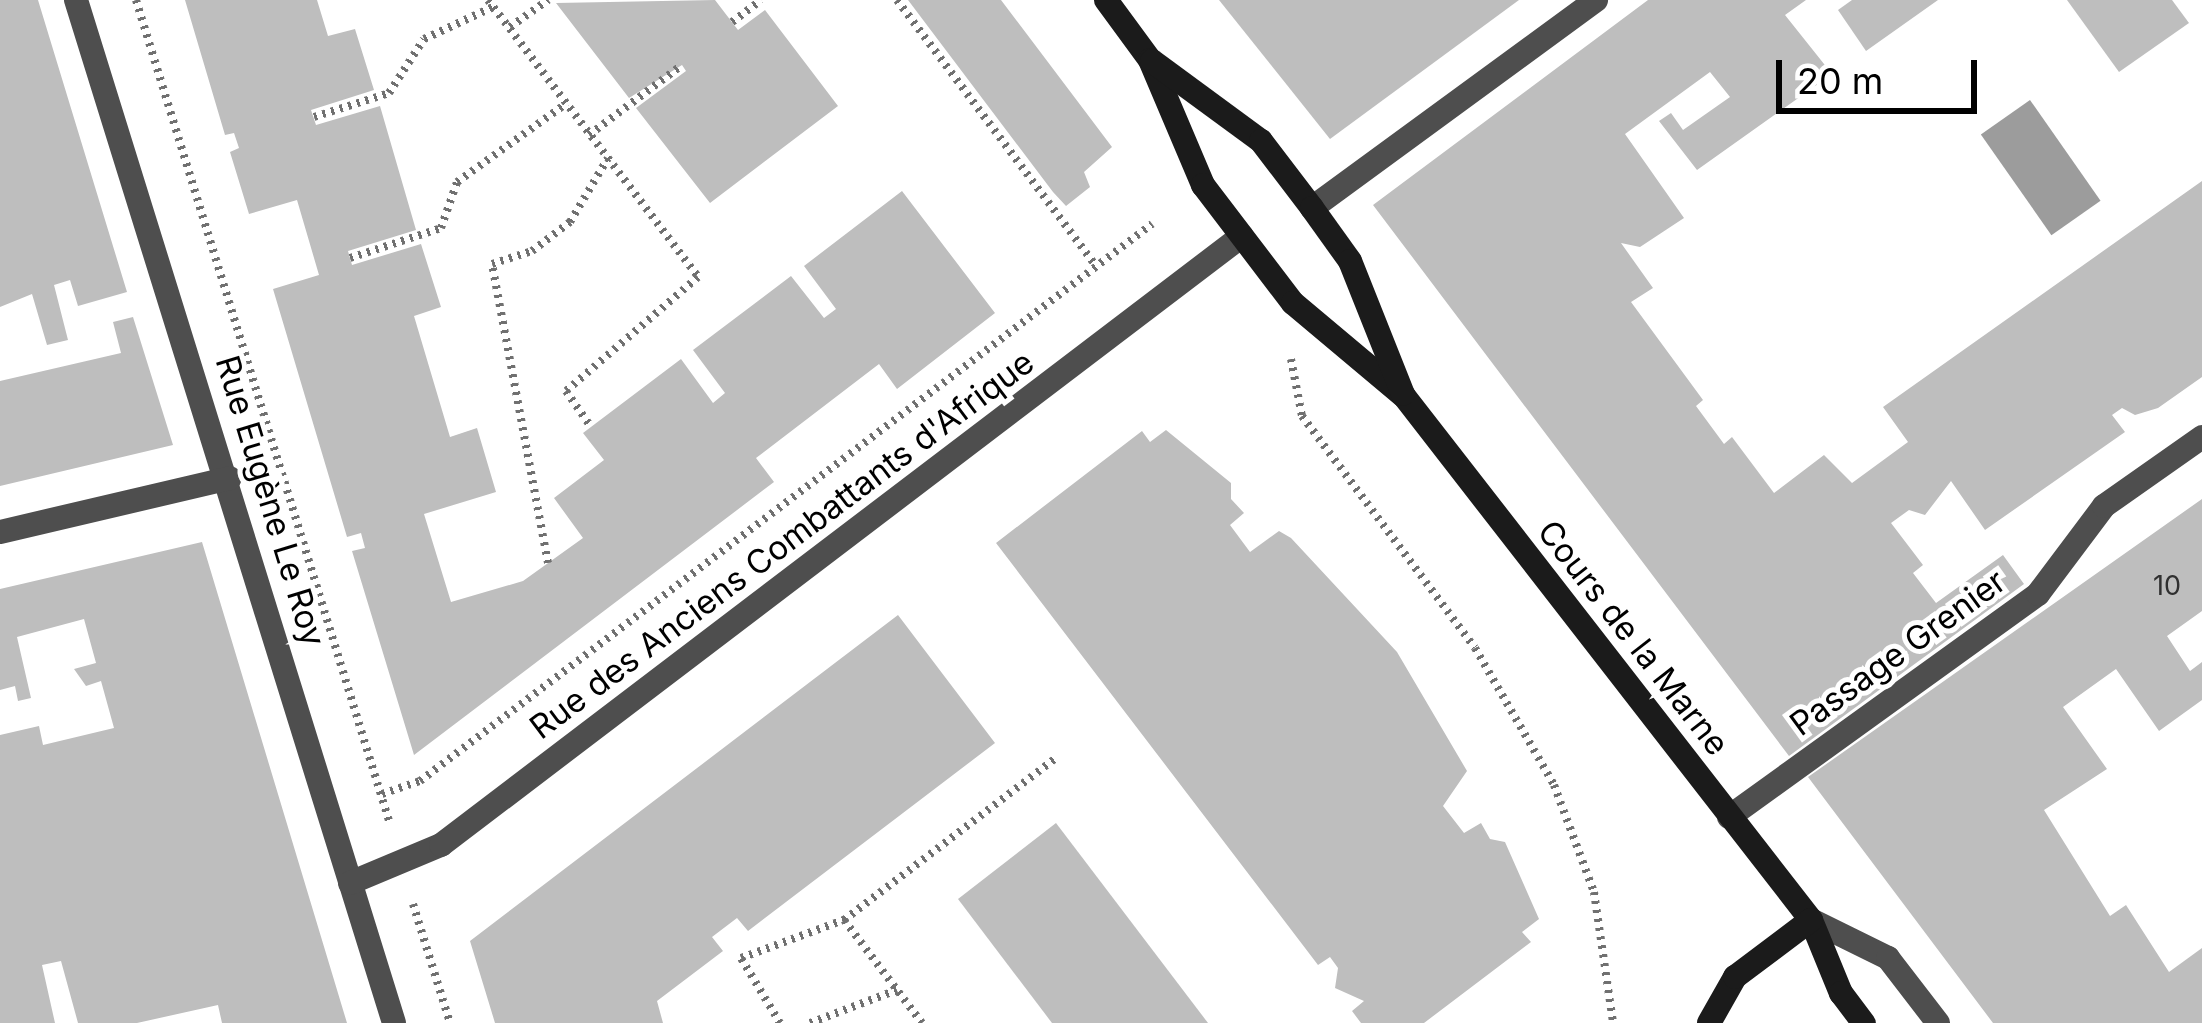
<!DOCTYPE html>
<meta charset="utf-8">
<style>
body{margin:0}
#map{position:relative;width:2202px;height:1023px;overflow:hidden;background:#fff;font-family:Inter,sans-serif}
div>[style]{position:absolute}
.water>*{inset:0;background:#9c9c9c;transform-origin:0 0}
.building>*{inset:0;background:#bebebe}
.path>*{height:8px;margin-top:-4px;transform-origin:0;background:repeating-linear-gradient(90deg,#707070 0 3px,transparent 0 9px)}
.service>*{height:24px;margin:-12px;padding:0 12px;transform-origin:12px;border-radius:12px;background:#4e4e4e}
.minor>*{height:24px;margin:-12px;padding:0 12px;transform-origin:12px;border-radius:12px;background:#4e4e4e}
.secondary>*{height:24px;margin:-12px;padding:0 12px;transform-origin:12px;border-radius:12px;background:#1b1b1b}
span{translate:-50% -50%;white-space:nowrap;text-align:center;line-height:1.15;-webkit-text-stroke:10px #fff;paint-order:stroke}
.number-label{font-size:27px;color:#303030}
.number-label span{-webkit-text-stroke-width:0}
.street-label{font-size:33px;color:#000}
.scale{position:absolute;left:1776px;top:60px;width:201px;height:54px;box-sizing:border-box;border:6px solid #000;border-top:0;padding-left:15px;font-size:36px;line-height:42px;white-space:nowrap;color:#000;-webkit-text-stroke:9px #fff;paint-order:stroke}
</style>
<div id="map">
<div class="water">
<div style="left:2030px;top:100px;width:123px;height:60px;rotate:55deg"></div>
</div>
<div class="building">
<div style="clip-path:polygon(0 0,38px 0,127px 292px,78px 306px,70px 280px,54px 285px,68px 340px,47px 345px,32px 294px,0 307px)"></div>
<div style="clip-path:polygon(185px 0,317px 0,328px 36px,355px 29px,374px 90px,311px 110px,316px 125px,380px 106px,416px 230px,348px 251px,352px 265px,421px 244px,441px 307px,414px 316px,450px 437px,477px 428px,496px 492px,424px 514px,451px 602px,523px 581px,583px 538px,554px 498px,604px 460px,583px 433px,681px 359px,713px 403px,725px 393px,693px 350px,791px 276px,824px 318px,836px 309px,804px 266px,902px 191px,995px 313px,897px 389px,879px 364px,756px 458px,774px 482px,414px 755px,352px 551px,365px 548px,361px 533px,347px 537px,273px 289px,319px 275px,297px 200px,249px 214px,230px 152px,239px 148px,234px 133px,225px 135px)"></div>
<div style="clip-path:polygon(715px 0,738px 30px,765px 10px,838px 106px,710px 203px,636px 108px,686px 71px,682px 65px,629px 98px,556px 3px)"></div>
<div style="clip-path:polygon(908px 0,1001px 0,1112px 147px,1084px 172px,1090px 187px,1066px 206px,1053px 192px)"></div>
<div style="clip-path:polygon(1219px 0,1519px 0,1330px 139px)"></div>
<div style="clip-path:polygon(1648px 0,1806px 0,1785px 15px,1832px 74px,1697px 170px,1659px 121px,1671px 113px,1683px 130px,1730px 97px,1710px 72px,1625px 134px,1684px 218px,1640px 247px,1621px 243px,1653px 288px,1631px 302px,1703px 400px,1696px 406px,1724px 444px,1732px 437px,1774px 493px,1824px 455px,1852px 483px,1908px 442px,1883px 407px,2202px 181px,2202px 377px,2158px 408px,2135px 415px,2122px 408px,2112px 415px,2125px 432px,1985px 530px,1951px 481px,1925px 515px,1909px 510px,1891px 523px,1923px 565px,1913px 573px,1936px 603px,2003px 555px,2024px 584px,1789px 756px,1373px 205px)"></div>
<div style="clip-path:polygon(1852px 0,1938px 0,1866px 51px,1838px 10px)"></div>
<div style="clip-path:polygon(2067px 0,2172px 0,2189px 23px,2119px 72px)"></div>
<div style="clip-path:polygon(133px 317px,173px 445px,0 486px,0 381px,121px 353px,113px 322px)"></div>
<div style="clip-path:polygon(1166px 430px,1231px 483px,1231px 499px,1244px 513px,1230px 525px,1250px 552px,1279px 531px,1291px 538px,1397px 652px,1467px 771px,1443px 806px,1464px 833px,1481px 823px,1490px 839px,1505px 842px,1539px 919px,1522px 932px,1531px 942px,1424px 1023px,1361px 1023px,1352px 1011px,1364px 1001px,1335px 988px,1338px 968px,1330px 957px,1318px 965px,996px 543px,1142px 431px,1150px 442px)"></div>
<div style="clip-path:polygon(2202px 499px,2202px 611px,2167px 636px,2190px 671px,2202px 662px,2202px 700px,2159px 731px,2116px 669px,2063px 707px,2107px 769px,2044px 810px,2110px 916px,2126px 905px,2169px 972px,2202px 948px,2202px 1023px,1993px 1023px,1808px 777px)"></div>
<div style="clip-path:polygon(202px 542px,347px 1023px,222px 1023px,218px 1005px,137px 1023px,78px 1023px,61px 961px,42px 965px,55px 1023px,0 1023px,0 735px,39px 726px,43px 745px,114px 728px,101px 681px,86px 686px,74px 669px,96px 663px,84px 619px,17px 637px,31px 698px,18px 701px,15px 686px,0 690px,0 589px)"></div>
<div style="clip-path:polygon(898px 615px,995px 743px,748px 931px,737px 918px,712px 937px,723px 951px,657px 1001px,663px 1023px,495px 1023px,470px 941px)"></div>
<div style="clip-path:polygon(1056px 823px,1208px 1023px,1052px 1023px,958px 899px)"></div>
</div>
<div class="path">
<div style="left:136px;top:0;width:859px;rotate:72.87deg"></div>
<div style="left:488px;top:0;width:348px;rotate:52.8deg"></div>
<div style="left:698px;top:277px;width:174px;rotate:139.2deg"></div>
<div style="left:566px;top:391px;width:44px;rotate:55.2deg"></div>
<div style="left:897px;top:0;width:332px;rotate:53.2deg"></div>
<div style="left:732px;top:22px;width:36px;rotate:-37deg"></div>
<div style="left:510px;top:27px;width:47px;rotate:-35.4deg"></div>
<div style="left:314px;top:117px;width:79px;rotate:-17.7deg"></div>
<div style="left:389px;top:93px;width:64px;rotate:-57.1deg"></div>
<div style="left:424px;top:39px;width:76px;rotate:-24.9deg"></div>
<div style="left:589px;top:135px;width:116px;rotate:-37deg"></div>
<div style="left:350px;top:258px;width:96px;rotate:-18.2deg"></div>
<div style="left:441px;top:228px;width:49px;rotate:-70.8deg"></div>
<div style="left:457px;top:182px;width:135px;rotate:-35.7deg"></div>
<div style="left:1291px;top:359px;width:58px;rotate:79.1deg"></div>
<div style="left:1302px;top:416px;width:289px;rotate:53.3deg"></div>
<div style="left:1475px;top:648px;width:158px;rotate:60deg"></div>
<div style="left:1554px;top:785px;width:114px;rotate:69.5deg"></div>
<div style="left:1594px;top:892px;width:132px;rotate:81.7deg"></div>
<div style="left:548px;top:563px;width:304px;rotate:-100.6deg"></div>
<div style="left:492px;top:264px;width:42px;rotate:-18deg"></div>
<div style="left:532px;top:251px;width:48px;rotate:-37.3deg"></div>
<div style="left:570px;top:222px;width:74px;rotate:-59.3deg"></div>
<div style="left:382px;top:794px;width:40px;rotate:-18.9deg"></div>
<div style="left:420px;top:781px;width:920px;rotate:-37.27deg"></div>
<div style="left:413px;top:904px;width:125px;rotate:72.7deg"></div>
<div style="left:780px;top:1023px;width:76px;rotate:-121deg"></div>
<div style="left:741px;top:958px;width:110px;rotate:-20.3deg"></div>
<div style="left:810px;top:1023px;width:93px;rotate:-20.8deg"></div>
<div style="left:922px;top:1023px;width:129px;rotate:-127.1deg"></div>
<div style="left:844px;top:920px;width:268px;rotate:-37.4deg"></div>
</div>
<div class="service">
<div style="left:1729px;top:817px;width:381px;rotate:-35.8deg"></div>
<div style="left:1811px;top:920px;width:86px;rotate:26.3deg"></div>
<div style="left:1888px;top:958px;width:82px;rotate:52.4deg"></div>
</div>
<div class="minor">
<div style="left:76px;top:0;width:1071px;rotate:72.73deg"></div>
<div style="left:1312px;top:208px;width:352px;rotate:-36.2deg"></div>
<div style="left:0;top:532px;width:236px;rotate:-13.2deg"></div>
<div style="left:2038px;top:594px;width:110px;rotate:-53.1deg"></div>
<div style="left:2104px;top:506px;width:120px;rotate:-35.1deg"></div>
<div style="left:350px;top:883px;width:99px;rotate:-22.7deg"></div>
<div style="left:441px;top:845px;width:1006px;rotate:-37.25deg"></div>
</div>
<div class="secondary">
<div style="left:1106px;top:0;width:74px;rotate:53.7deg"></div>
<div style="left:1150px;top:60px;width:136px;rotate:67deg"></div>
<div style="left:1203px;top:185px;width:148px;rotate:52.7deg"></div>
<div style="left:1293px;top:303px;width:145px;rotate:40deg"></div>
<div style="left:1404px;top:396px;width:663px;rotate:52.16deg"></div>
<div style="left:1811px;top:920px;width:79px;rotate:67.7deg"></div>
<div style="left:1841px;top:993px;width:38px;rotate:53deg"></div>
<div style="left:1152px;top:61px;width:135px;rotate:36.3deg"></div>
<div style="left:1261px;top:141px;width:84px;rotate:52.7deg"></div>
<div style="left:1312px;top:208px;width:65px;rotate:54.4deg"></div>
<div style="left:1350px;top:261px;width:143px;rotate:68.3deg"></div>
<div style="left:1709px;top:1023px;width:53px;rotate:-60.5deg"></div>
<div style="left:1735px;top:977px;width:95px;rotate:-36.9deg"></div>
</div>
<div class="number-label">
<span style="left:2167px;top:586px">10</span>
</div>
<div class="street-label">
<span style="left:270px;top:501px;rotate:73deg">Rue Eugène Le Roy</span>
<span style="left:782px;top:545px;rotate:-37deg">Rue des Anciens Combattants d'Afrique</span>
<span style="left:1633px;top:638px;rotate:52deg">Cours de la Marne</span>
<span style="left:1898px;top:653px;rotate:-36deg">Passage Grenier</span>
</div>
<div class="scale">20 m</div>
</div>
